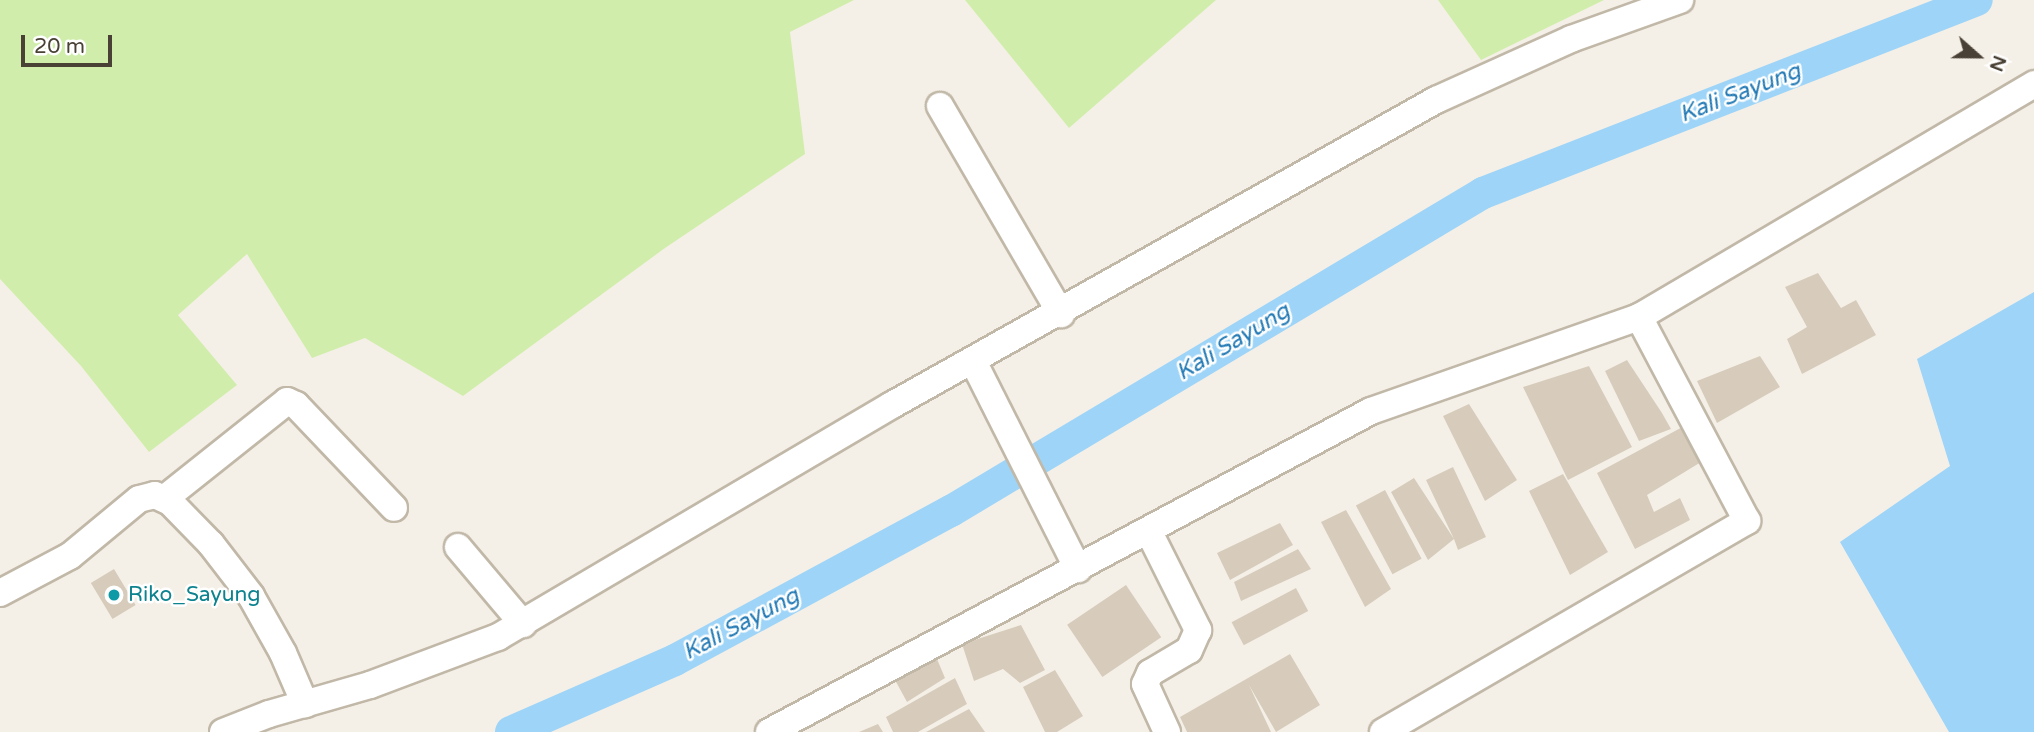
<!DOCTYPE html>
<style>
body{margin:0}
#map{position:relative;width:2034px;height:732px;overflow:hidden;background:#f5f0e7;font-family:"Varela Round",sans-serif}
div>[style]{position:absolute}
.green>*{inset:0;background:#d1edac}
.water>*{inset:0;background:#9ed4f7}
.canal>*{height:32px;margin:-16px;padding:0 16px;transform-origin:16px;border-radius:16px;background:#9ed4f7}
.building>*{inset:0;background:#d7ccbb;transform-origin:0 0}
.roads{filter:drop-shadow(2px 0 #c1b8a8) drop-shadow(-2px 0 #c1b8a8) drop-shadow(0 2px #c1b8a8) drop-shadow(0 -2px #c1b8a8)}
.street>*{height:26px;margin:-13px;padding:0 13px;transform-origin:13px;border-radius:13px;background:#fff}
.dots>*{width:19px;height:19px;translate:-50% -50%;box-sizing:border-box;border:4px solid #fff;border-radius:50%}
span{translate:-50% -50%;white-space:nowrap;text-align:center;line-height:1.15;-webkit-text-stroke:5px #fff;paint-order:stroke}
.culture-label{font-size:21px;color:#0d838f}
.left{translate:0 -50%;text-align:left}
.water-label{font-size:23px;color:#237ab5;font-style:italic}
.north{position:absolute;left:1943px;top:21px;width:70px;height:70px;-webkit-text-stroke:5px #fff;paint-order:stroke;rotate:111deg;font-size:19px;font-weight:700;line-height:28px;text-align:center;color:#494135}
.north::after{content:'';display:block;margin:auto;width:24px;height:32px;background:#494135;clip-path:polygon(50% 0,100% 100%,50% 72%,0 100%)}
.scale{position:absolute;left:21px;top:35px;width:91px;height:32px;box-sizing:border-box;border:4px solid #494135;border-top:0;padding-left:9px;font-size:21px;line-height:24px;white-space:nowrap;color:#494135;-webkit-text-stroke:5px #fff;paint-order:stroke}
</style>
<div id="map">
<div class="green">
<div style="clip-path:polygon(0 0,854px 0,790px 32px,805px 154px,665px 248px,463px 396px,365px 338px,312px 358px,247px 254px,178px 315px,237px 385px,149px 452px,81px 366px,0 279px)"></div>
<div style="clip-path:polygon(965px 0,1216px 0,1069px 128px)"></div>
<div style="clip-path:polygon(1438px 0,1604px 0,1481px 60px)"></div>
</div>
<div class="water">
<div style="clip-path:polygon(2034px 292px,2034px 732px,1949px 732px,1840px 542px,1950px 466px,1917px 359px)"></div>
</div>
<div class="canal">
<div style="left:511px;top:732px;width:179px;rotate:-23.7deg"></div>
<div style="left:675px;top:660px;width:314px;rotate:-28.4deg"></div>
<div style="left:951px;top:511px;width:620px;rotate:-30.87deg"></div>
<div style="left:1483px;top:193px;width:530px;rotate:-21.34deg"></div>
</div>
<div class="building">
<div style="clip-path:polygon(1818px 273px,1841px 308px,1856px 300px,1876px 335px,1802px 374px,1787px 339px,1807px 327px,1785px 287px)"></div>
<div style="clip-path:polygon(1760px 356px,1780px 387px,1717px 423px,1697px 381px)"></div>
<div style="clip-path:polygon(1627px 360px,1662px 413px,1671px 429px,1639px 441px,1605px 371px)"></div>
<div style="clip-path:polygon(1589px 366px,1632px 447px,1568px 480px,1523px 387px)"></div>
<div style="clip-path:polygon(1469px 404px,1517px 480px,1485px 501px,1443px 416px)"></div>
<div style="clip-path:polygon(1688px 424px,1706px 459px,1647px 495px,1654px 512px,1680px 498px,1690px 520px,1635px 549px,1597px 473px)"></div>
<div style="clip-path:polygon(1453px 467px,1486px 537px,1458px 550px,1454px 539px,1428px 560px,1391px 492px,1414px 478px,1454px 539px,1426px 480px)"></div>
<div style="clip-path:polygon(1563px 474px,1608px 552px,1570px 575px,1529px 491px)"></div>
<div style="left:1385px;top:490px;width:78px;height:33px;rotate:62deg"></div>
<div style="clip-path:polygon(1346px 510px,1391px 589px,1365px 607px,1321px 522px)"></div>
<div style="clip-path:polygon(1280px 523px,1293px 545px,1230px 580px,1217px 553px)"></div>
<div style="clip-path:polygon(1298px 549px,1311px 569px,1241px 601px,1234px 582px)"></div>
<div style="left:114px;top:569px;width:42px;height:27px;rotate:59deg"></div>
<div style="left:1126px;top:585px;width:63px;height:71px;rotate:56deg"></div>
<div style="left:1296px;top:588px;width:26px;height:73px;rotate:62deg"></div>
<div style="clip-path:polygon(1021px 625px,1045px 670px,1020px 683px,1003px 669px,974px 681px,962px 644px)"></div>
<div style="clip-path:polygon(1290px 654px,1320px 705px,1276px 732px,1249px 685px,1271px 732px,1187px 732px,1180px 717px)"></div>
<div style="clip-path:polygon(937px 659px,945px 678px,907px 702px,895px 680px)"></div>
<div style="clip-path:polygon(1055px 670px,1083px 716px,1057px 732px,1045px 732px,1023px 687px)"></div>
<div style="clip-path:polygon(955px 678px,967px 704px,918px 732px,893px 732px,886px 717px)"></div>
<div style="clip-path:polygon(969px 709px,985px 732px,926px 732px)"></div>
<div style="clip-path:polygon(878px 724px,883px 732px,859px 732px)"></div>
</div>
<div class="roads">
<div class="street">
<div style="left:940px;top:106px;width:241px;rotate:59.8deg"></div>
<div style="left:974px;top:363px;width:231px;rotate:63.2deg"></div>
<div style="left:164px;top:499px;width:157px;rotate:-38.5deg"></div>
<div style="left:287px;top:401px;width:10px;rotate:24deg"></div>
<div style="left:296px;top:405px;width:142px;rotate:46.4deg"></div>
<div style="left:1149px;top:532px;width:110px;rotate:63.4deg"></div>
<div style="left:1198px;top:630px;width:22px;rotate:114deg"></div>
<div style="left:1189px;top:650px;width:45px;rotate:149.5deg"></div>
<div style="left:1150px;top:673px;width:12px;rotate:114deg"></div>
<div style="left:1145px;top:684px;width:53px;rotate:65.4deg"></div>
<div style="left:458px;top:547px;width:101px;rotate:49.8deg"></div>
<div style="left:0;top:593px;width:79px;rotate:-27.9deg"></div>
<div style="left:70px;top:556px;width:89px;rotate:-39.6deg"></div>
<div style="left:139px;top:499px;width:16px;rotate:-14deg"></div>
<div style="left:155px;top:495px;width:17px;rotate:25deg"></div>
<div style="left:170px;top:502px;width:59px;rotate:45.7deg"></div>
<div style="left:211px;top:544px;width:66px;rotate:52.4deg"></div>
<div style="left:251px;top:596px;width:65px;rotate:60.7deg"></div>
<div style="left:283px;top:653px;width:56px;rotate:66.7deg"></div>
<div style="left:223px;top:732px;width:49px;rotate:-21.4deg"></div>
<div style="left:269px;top:714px;width:105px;rotate:-16deg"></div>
<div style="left:370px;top:685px;width:137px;rotate:-20.6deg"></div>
<div style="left:498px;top:637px;width:457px;rotate:-30.5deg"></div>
<div style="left:892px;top:405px;width:624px;rotate:-29.28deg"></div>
<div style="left:1436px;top:100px;width:148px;rotate:-24.3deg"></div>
<div style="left:1571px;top:39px;width:116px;rotate:-19.7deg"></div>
<div style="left:769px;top:732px;width:682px;rotate:-28.07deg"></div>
<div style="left:1371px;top:411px;width:284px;rotate:-19.3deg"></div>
<div style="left:1639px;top:317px;width:459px;rotate:-30.5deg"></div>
<div style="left:1383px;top:732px;width:421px;rotate:-30.1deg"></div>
<div style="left:1747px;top:521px;width:231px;rotate:-117.9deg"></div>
</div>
</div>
<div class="dots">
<div style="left:114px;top:595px;background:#0f9aa8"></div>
</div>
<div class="culture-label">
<span class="left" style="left:128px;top:595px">Riko_Sayung</span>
</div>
<div class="water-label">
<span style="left:1740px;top:93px;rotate:-21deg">Kali Sayung</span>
<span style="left:1233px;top:342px;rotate:-31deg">Kali Sayung</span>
<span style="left:741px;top:624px;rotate:-28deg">Kali Sayung</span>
</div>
<div class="north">N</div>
<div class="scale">20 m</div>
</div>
